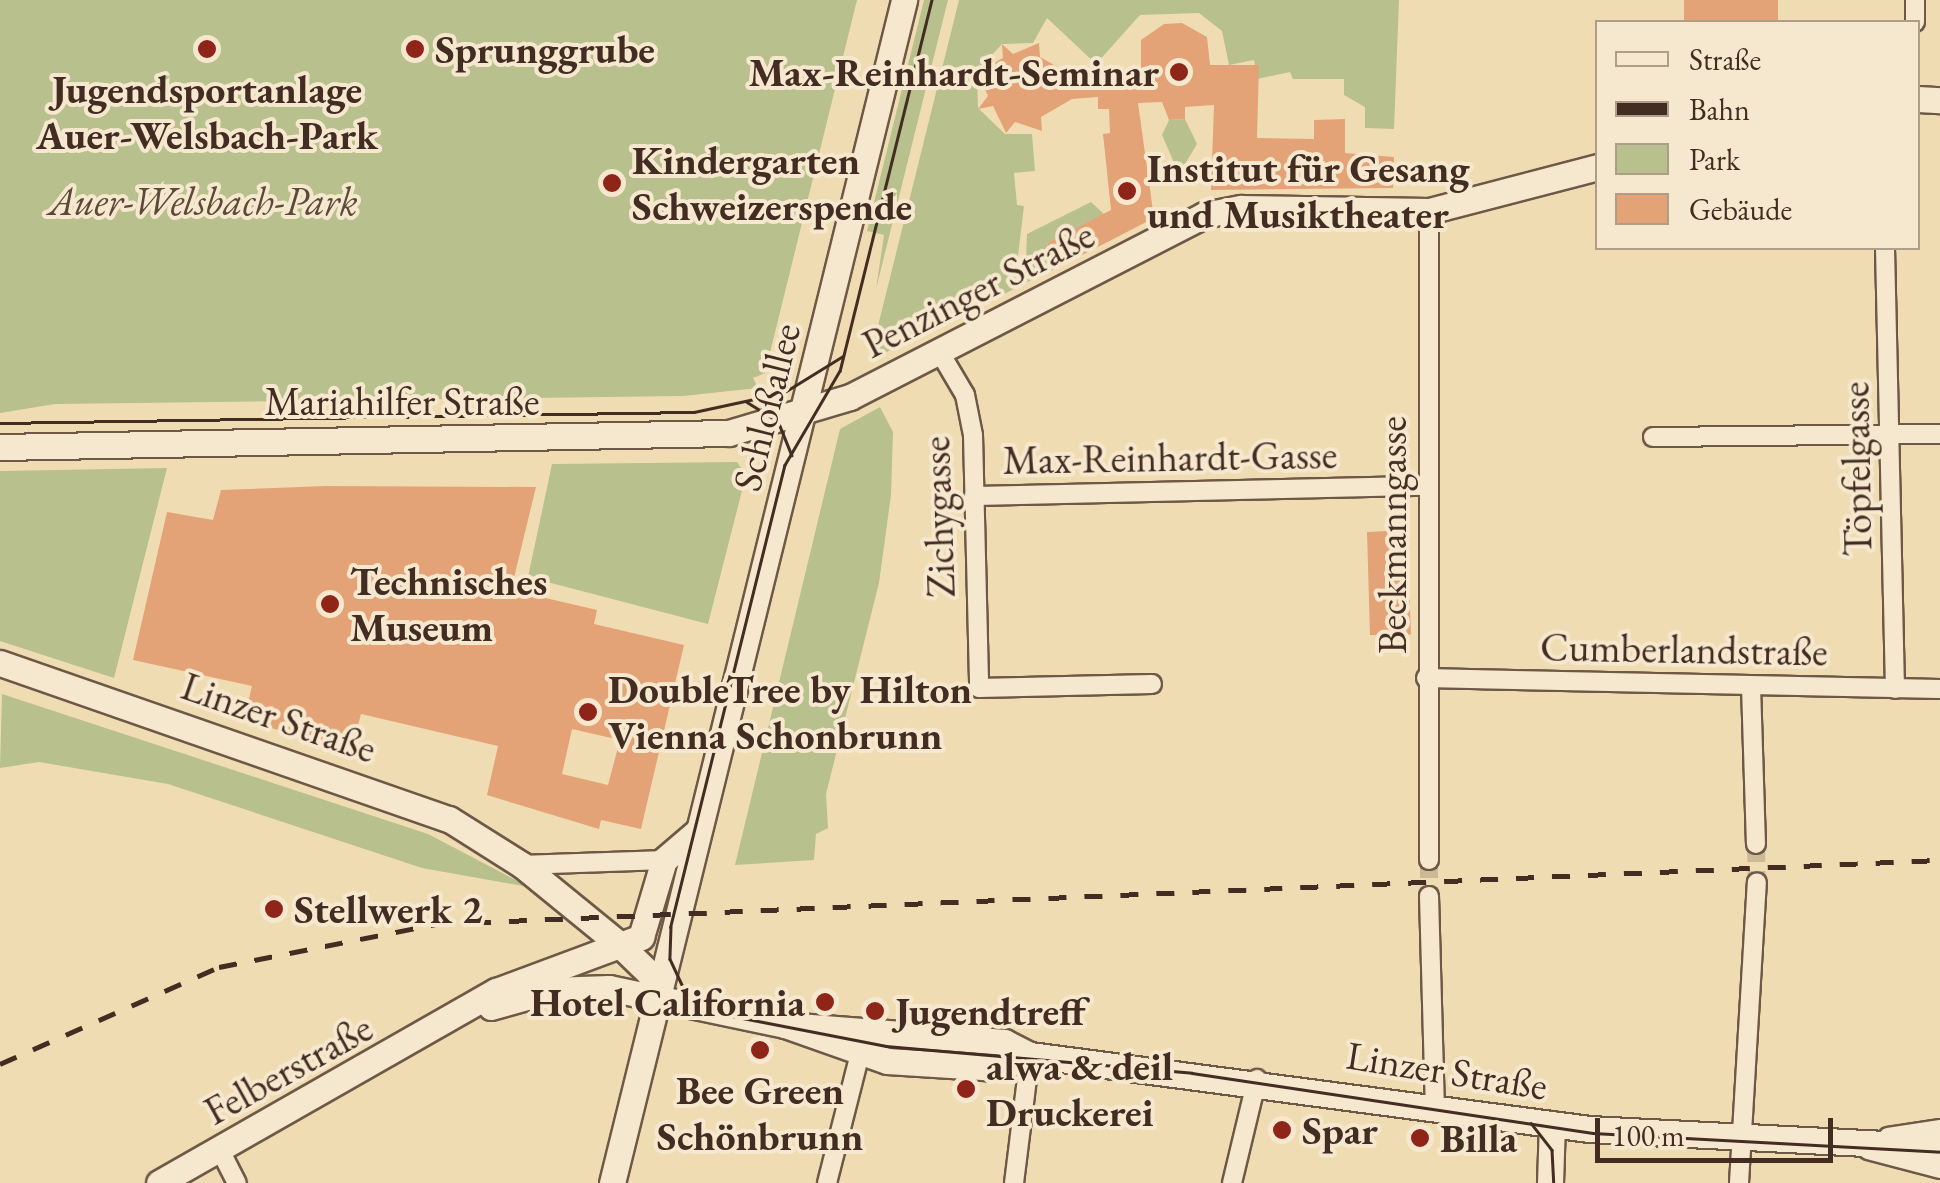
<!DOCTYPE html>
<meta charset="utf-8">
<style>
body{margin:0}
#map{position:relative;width:1940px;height:1183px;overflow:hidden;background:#f0dcb3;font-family:"EB Garamond",serif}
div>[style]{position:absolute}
.green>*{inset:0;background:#b8c08e}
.building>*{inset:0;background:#e4a376;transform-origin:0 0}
.street-tunnel>*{height:18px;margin-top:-9px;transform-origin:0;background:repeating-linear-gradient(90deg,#cdb996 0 18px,transparent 0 27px)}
.roads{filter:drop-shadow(2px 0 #6e5846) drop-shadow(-2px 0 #6e5846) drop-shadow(0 2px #6e5846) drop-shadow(0 -2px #6e5846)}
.street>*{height:18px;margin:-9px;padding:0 9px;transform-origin:9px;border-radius:9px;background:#f5e8ce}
.secondary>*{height:25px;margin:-12.5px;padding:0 12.5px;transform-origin:12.5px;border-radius:12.5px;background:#f5e8ce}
.tram>*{height:2.5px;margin:-1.25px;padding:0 1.25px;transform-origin:1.25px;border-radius:1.25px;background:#432c21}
.rail>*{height:5px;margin-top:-2.5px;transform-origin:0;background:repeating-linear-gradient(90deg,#432c21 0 18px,transparent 0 36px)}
.dots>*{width:28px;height:28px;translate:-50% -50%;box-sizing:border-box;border:5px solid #f5e8ce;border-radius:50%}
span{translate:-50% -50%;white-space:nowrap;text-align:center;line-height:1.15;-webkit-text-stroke:8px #f5e8ce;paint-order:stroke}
.poi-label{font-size:40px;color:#432c21;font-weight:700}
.left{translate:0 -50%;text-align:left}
.right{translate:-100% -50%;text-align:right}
.park-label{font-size:40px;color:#5a4a37;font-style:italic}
.street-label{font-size:40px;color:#432c21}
.legend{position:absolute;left:1595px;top:20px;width:325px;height:230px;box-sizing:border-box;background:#f5e8ce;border:2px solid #ae9d89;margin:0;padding:12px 18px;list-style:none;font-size:30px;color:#432c21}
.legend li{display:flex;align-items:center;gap:20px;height:50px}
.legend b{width:50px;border:2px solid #ae9d89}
.scale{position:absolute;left:1595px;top:1118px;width:238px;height:45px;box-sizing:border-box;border:5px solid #432c21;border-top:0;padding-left:12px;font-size:30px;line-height:35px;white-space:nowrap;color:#432c21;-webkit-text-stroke:8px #f5e8ce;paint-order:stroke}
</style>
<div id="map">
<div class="green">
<div style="clip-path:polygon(0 0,857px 0,765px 373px,753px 378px,758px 388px,683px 396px,55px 404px,0 413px)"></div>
<div style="clip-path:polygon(924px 0,948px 0,876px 289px,884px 235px,867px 231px)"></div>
<div style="clip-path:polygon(959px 0,1399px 0,1394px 129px,1365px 128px,1365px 107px,1344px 95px,1344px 79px,1293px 79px,1290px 72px,1257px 79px,1254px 60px,1229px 65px,1222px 31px,1199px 13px,1140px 15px,1096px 64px,1047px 18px,1033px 43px,1002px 44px,977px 71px,978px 108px,1005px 134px,1032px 134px,1035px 171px,1014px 173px,1017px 205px,1024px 206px,1014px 289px,887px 352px,872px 350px)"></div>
<div style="clip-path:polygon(1185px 119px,1197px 144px,1179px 174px,1162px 135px,1169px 120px)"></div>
<div style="clip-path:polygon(1091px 202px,1104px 214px,1047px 243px,1059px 267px,1025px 283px,1027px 234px)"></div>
<div style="clip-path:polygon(880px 407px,893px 432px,891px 495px,879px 583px,826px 794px,828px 828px,816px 834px,814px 860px,735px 865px,840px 429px)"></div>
<div style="clip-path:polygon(737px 462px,746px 475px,708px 624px,528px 577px,552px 464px)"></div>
<div style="clip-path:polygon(167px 468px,114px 678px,0 641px,0 471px)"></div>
<div style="clip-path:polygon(2px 694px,428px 834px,529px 887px,422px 868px,168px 784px,39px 762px,0 768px)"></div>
</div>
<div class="building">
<div style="left:1684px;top:0;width:94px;height:21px"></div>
<div style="clip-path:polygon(1182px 23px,1207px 37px,1210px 65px,1259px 65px,1257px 138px,1314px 139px,1314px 120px,1345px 119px,1345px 153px,1394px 157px,1393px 188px,1211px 190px,1214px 105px,1185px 107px,1185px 119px,1169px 120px,1162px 102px,1138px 103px,1154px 218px,1059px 267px,1047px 243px,1111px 210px,1103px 134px,1110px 133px,1109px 109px,1098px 109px,1098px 97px,1072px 99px,1041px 117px,1042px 131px,1015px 122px,1006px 133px,993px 106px,978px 109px,988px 96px,977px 72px,1003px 58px,1002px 44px,1013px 54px,1039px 43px,1040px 57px,1070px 74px,1141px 68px,1141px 40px,1164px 24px)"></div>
<div style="clip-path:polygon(evenodd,325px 486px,536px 487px,511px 590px,597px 610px,594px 624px,684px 645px,641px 829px,601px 820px,599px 829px,487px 795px,498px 746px,361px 714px,357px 729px,326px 741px,266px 727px,258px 705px,248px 703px,252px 686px,133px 660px,167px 512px,213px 520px,221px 490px,325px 486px,572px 729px,620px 740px,608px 785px,562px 774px,572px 729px)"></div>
<div style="clip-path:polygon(1407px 530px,1411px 634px,1394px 641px,1394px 635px,1370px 635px,1367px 532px)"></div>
</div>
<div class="street-tunnel">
<div style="left:1756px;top:844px;width:39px;rotate:89deg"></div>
<div style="left:1429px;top:860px;width:36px;rotate:90deg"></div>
</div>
<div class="roads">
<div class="street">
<div style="left:1915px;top:22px;width:22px;rotate:-90deg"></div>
<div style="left:1885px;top:248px;width:441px;rotate:88.7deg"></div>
<div style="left:939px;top:351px;width:51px;rotate:59.4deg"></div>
<div style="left:965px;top:395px;width:41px;rotate:78.7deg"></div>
<div style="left:973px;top:435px;width:253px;rotate:88.6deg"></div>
<div style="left:979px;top:688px;width:173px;rotate:-1.3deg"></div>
<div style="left:1653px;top:437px;width:287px;rotate:-0.6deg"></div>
<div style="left:974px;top:496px;width:453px;rotate:-1.3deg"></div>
<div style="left:1426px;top:678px;width:514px;rotate:1.23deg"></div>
<div style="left:1751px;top:686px;width:158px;rotate:88.2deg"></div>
<div style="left:1429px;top:860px;width:649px;rotate:-90deg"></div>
<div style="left:522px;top:865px;width:142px;rotate:-2deg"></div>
<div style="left:1429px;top:896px;width:211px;rotate:88.4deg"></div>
<div style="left:1888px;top:1137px;width:53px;rotate:-8.7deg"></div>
<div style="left:220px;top:1150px;width:37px;rotate:63deg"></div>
<div style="left:1868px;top:1150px;width:74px;rotate:14.8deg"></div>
<div style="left:827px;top:1183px;width:133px;rotate:-75.7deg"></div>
<div style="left:1014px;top:1183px;width:129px;rotate:-82.9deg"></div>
<div style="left:1232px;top:1183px;width:107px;rotate:-76.5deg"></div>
<div style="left:1739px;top:1183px;width:301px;rotate:-86.6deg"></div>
</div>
<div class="secondary">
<div style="left:1918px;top:99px;width:22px;rotate:3deg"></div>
<div style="left:0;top:447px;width:729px;rotate:-1.1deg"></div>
<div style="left:729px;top:433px;width:126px;rotate:-16.6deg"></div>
<div style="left:850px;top:397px;width:398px;rotate:-27.2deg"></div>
<div style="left:1204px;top:215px;width:38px;rotate:-11deg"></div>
<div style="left:1241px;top:208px;width:188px;rotate:0.9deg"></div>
<div style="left:1429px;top:211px;width:175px;rotate:-14.6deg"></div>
<div style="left:0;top:663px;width:475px;rotate:19.2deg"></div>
<div style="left:449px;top:819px;width:86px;rotate:32.2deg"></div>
<div style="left:522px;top:865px;width:127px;rotate:39.2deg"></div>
<div style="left:620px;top:945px;width:42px;rotate:44deg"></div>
<div style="left:650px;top:974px;width:24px;rotate:73deg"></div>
<div style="left:491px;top:1007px;width:62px;rotate:-15.8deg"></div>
<div style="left:551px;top:990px;width:58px;rotate:-2deg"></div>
<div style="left:609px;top:988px;width:180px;rotate:11.9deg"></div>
<div style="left:785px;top:1025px;width:108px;rotate:19.4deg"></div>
<div style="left:887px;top:1061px;width:111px;rotate:3.6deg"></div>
<div style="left:998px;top:1068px;width:35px;rotate:-22deg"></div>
<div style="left:785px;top:1025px;width:220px;rotate:4.4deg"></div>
<div style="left:1004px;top:1042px;width:29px;rotate:27deg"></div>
<div style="left:1030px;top:1055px;width:564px;rotate:7.54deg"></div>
<div style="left:1589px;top:1129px;width:351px;rotate:2.9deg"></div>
<div style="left:159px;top:1183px;width:388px;rotate:-29.7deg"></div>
<div style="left:496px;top:991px;width:155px;rotate:-20.4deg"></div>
<div style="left:641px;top:937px;width:80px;rotate:-73.4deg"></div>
<div style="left:664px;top:860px;width:45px;rotate:-40.5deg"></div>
<div style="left:612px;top:1183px;width:1219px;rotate:-76.13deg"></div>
<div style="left:1550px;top:1183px;width:59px;rotate:-88.1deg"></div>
</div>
</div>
<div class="tram">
<div style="left:932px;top:0;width:382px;rotate:103.9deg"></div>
<div style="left:840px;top:371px;width:109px;rotate:120.3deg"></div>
<div style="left:785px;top:465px;width:476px;rotate:103.9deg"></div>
<div style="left:671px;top:927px;width:32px;rotate:92deg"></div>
<div style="left:670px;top:959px;width:38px;rotate:65deg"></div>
<div style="left:686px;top:993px;width:42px;rotate:30.3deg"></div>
<div style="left:722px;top:1014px;width:167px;rotate:11deg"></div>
<div style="left:886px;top:1046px;width:307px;rotate:5deg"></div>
<div style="left:1192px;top:1073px;width:405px;rotate:8.5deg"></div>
<div style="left:1593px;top:1133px;width:348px;rotate:3.1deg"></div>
<div style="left:747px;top:402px;width:36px;rotate:32deg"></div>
<div style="left:778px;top:421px;width:37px;rotate:68deg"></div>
<div style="left:0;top:423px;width:694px;rotate:-0.91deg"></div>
<div style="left:694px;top:412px;width:91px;rotate:-12.1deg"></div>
<div style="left:783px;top:393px;width:70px;rotate:-31.7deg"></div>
<div style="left:1531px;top:1123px;width:34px;rotate:52deg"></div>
<div style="left:1552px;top:1150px;width:33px;rotate:87deg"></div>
</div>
<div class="rail">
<div style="left:0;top:1064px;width:240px;rotate:-23.9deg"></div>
<div style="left:219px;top:967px;width:222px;rotate:-11.2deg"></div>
<div style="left:437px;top:924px;width:1504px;rotate:-2.44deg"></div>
</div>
<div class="dots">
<div style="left:207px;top:49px;background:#8f2418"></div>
<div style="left:415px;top:49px;background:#8f2418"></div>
<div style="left:1179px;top:72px;background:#8f2418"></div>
<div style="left:612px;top:183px;background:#8f2418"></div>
<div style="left:1127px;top:191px;background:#8f2418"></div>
<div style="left:330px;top:604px;background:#8f2418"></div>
<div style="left:588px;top:712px;background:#8f2418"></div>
<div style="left:274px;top:909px;background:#8f2418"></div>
<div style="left:825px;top:1002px;background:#8f2418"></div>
<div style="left:875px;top:1011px;background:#8f2418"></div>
<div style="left:760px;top:1050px;background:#8f2418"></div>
<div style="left:966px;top:1089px;background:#8f2418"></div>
<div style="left:1282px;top:1130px;background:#8f2418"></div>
<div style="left:1420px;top:1138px;background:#8f2418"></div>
</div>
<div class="poi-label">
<span class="left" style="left:435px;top:49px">Sprunggrube</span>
<span class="right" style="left:1159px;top:72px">Max-Reinhardt-Seminar</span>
<span style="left:207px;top:112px">Jugendsportanlage<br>Auer-Welsbach-Park</span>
<span class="left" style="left:632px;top:183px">Kindergarten<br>Schweizerspende</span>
<span class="left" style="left:1147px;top:191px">Institut für Gesang<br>und Musiktheater</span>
<span class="left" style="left:350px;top:604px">Technisches<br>Museum</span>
<span class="left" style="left:608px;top:712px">DoubleTree by Hilton<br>Vienna Schonbrunn</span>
<span class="left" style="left:294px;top:909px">Stellwerk 2</span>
<span class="right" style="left:805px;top:1002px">Hotel California</span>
<span class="left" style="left:895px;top:1011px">Jugendtreff</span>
<span class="left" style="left:986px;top:1089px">alwa &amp; deil<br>Druckerei</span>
<span style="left:760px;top:1113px">Bee Green<br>Schönbrunn</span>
<span class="left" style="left:1302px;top:1130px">Spar</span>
<span class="left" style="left:1440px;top:1138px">Billa</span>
</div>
<div class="park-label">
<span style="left:203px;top:201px">Auer-Welsbach-Park</span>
</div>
<div class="street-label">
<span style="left:978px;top:289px;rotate:-27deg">Penzinger Straße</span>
<span style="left:402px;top:401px">Mariahilfer Straße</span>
<span style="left:766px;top:407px;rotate:-76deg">Schloßallee</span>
<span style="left:1170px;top:457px;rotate:-1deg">Max-Reinhardt-Gasse</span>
<span style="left:1856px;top:469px;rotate:-91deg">Töpfelgasse</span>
<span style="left:938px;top:517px;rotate:-92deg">Zichygasse</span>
<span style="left:1392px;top:535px;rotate:-90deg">Beckmanngasse</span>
<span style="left:1684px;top:649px;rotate:1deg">Cumberlandstraße</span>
<span style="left:279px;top:717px;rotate:19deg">Linzer Straße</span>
<span style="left:288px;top:1069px;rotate:-29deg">Felberstraße</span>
<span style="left:1447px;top:1070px;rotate:9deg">Linzer Straße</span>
</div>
<ul class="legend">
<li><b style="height:12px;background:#f5e8ce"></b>Straße</li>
<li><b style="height:12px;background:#432c21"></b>Bahn</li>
<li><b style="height:28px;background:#b8c08e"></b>Park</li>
<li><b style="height:28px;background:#e4a376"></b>Gebäude</li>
</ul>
<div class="scale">100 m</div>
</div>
